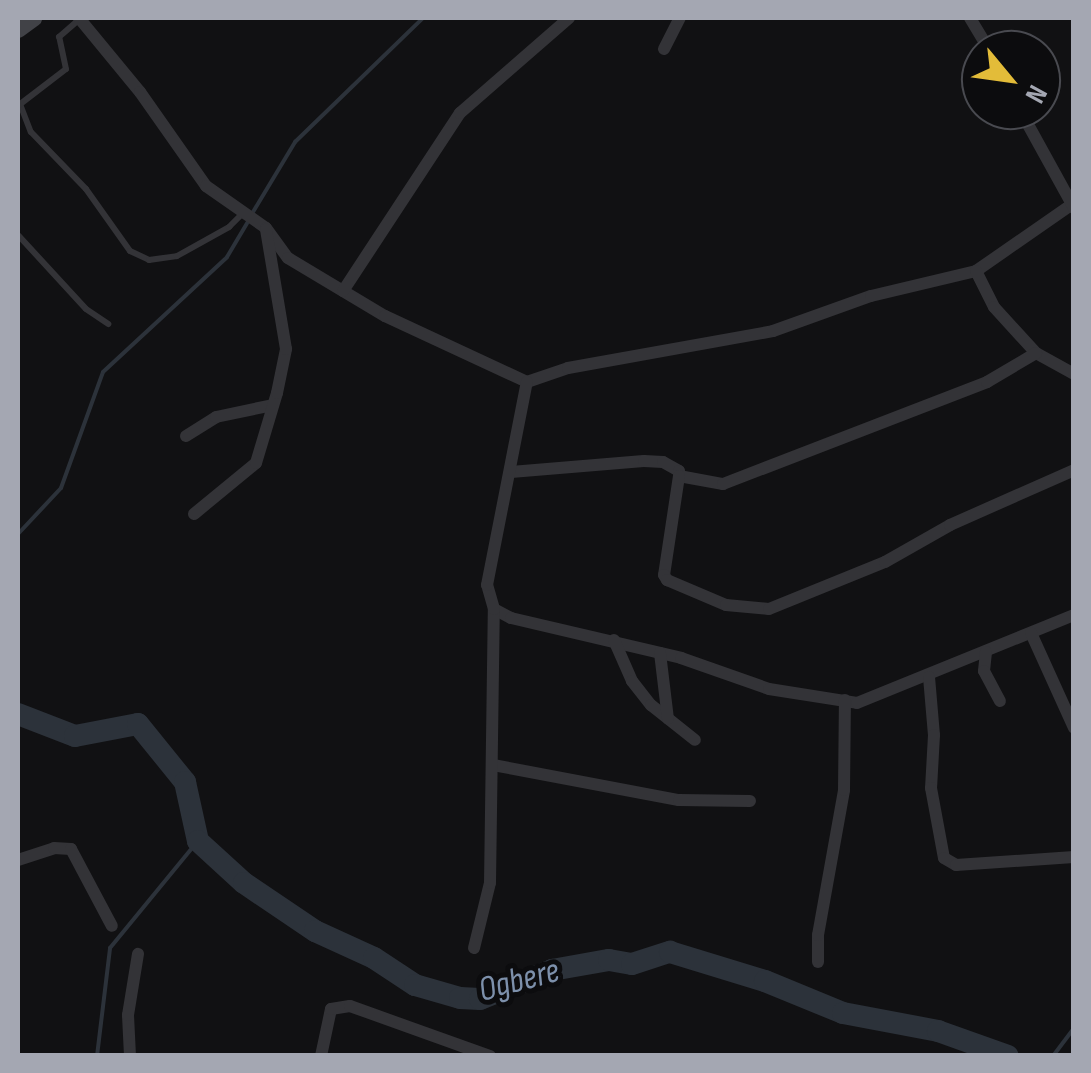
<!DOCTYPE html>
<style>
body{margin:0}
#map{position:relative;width:1091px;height:1073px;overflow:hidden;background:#111113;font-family:"Sofia Sans Condensed",sans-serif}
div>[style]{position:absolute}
.stream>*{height:4px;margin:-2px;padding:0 2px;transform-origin:2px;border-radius:2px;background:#2c323a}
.river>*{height:22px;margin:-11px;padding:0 11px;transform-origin:11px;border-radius:11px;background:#2c323a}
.lane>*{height:6px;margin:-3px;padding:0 3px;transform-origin:3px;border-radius:3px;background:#333337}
.street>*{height:12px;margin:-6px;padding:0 6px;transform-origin:6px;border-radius:6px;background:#333337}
.secondary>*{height:18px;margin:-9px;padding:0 9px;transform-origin:9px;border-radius:9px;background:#414247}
span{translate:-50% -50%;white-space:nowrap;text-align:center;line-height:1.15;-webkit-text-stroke:10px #0c0c0e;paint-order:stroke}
.water-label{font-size:35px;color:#7d90ab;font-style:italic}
.frame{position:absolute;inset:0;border:20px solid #a4a7b2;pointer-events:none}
.north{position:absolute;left:961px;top:30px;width:100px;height:100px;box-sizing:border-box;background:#0c0c0e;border:2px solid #494a50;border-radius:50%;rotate:119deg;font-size:28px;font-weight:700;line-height:40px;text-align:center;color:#a4a7b2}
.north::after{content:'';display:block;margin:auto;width:35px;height:45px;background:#e3bc39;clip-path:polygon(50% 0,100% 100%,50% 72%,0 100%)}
</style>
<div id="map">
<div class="stream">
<div style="left:253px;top:212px;width:82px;rotate:-59deg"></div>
<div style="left:295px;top:142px;width:178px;rotate:-44.1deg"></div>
<div style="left:18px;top:534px;width:63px;rotate:-46.9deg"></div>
<div style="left:61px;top:488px;width:123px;rotate:-70.1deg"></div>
<div style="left:103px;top:372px;width:169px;rotate:-42.8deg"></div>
<div style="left:227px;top:257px;width:43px;rotate:-59.3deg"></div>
<div style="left:97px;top:1056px;width:109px;rotate:-83.1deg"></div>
<div style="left:110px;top:948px;width:139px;rotate:-50.6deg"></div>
<div style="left:1053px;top:1056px;width:35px;rotate:-53deg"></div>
</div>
<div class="river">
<div style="left:18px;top:714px;width:61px;rotate:21.1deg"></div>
<div style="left:75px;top:736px;width:64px;rotate:-10.8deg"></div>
<div style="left:138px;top:724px;width:75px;rotate:51deg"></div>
<div style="left:185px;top:782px;width:60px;rotate:77.6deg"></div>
<div style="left:198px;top:841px;width:62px;rotate:42.4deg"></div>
<div style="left:244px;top:883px;width:86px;rotate:34.1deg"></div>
<div style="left:315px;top:931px;width:65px;rotate:24.6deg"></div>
<div style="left:374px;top:958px;width:49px;rotate:33.4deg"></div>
<div style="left:415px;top:985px;width:47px;rotate:16.1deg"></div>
<div style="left:460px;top:998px;width:20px;rotate:3deg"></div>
<div style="left:480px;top:999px;width:78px;rotate:-21.9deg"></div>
<div style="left:552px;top:970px;width:58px;rotate:-10deg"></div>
<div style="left:609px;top:960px;width:23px;rotate:10deg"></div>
<div style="left:632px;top:964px;width:40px;rotate:-18deg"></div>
<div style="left:670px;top:952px;width:99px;rotate:17deg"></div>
<div style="left:765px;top:981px;width:84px;rotate:22.3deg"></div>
<div style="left:843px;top:1013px;width:97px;rotate:10.7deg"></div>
<div style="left:938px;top:1031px;width:74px;rotate:19.7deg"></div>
</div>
<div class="lane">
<div style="left:20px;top:104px;width:30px;rotate:69deg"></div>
<div style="left:31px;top:132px;width:79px;rotate:46deg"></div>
<div style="left:86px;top:189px;width:76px;rotate:54.6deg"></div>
<div style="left:130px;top:251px;width:21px;rotate:25deg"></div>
<div style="left:149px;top:260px;width:28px;rotate:-8deg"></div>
<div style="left:177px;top:256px;width:60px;rotate:-29.1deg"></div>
<div style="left:229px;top:227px;width:20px;rotate:-45deg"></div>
<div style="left:19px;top:105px;width:59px;rotate:-37.5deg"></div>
<div style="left:66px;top:69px;width:33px;rotate:-102deg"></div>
<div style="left:59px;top:37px;width:28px;rotate:-41deg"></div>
<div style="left:18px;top:235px;width:100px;rotate:47.4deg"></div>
<div style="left:86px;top:309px;width:27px;rotate:34deg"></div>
</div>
<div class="street">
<div style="left:79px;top:18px;width:96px;rotate:50.5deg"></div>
<div style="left:140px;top:92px;width:115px;rotate:54.9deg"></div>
<div style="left:206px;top:186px;width:73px;rotate:35deg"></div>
<div style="left:266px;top:228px;width:37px;rotate:54deg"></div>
<div style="left:288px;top:258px;width:113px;rotate:30.9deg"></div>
<div style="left:385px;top:316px;width:157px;rotate:24.9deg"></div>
<div style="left:527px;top:382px;width:43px;rotate:-18.9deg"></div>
<div style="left:568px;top:368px;width:208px;rotate:-10.2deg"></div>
<div style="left:773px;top:331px;width:104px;rotate:-19.7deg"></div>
<div style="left:871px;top:296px;width:108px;rotate:-13.4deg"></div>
<div style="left:976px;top:271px;width:119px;rotate:-34.8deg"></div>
<div style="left:970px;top:18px;width:37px;rotate:59deg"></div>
<div style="left:664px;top:49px;width:35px;rotate:-63deg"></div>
<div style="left:1020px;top:110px;width:112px;rotate:61.1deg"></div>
<div style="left:976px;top:271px;width:40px;rotate:63.4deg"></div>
<div style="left:994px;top:307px;width:62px;rotate:47.6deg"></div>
<div style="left:1036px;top:353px;width:43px;rotate:28.9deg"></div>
<div style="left:343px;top:291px;width:213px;rotate:-56.7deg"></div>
<div style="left:460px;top:113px;width:145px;rotate:-41.1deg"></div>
<div style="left:186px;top:436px;width:36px;rotate:-32deg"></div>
<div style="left:216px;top:417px;width:58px;rotate:-11.9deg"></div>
<div style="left:511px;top:472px;width:133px;rotate:-4.7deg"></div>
<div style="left:644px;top:461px;width:19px;rotate:3deg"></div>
<div style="left:663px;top:462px;width:18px;rotate:29deg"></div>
<div style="left:679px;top:471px;width:5px;rotate:90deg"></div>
<div style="left:679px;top:476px;width:45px;rotate:10.3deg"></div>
<div style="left:723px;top:484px;width:283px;rotate:-21.1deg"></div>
<div style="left:987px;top:382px;width:57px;rotate:-30.6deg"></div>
<div style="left:679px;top:476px;width:100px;rotate:98.6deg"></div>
<div style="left:664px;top:575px;width:6px;rotate:59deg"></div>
<div style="left:667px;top:580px;width:64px;rotate:23deg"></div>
<div style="left:726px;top:605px;width:43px;rotate:5.3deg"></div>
<div style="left:769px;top:609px;width:125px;rotate:-22.1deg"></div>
<div style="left:885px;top:562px;width:75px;rotate:-29.6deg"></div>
<div style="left:950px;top:525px;width:136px;rotate:-23.9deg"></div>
<div style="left:194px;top:514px;width:80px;rotate:-39.4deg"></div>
<div style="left:256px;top:463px;width:73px;rotate:-73.3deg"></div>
<div style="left:277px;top:393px;width:45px;rotate:-78.4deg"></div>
<div style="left:286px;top:349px;width:121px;rotate:-99.5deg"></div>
<div style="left:494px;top:609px;width:19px;rotate:28deg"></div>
<div style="left:511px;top:618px;width:175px;rotate:13.2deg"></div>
<div style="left:681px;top:658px;width:93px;rotate:19.4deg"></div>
<div style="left:769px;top:689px;width:89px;rotate:9deg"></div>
<div style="left:857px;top:703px;width:234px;rotate:-22.1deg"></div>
<div style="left:1031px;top:633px;width:104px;rotate:65.6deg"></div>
<div style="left:614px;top:640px;width:45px;rotate:66.3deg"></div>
<div style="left:632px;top:681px;width:31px;rotate:52deg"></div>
<div style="left:651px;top:705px;width:56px;rotate:38.5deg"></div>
<div style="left:986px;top:652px;width:19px;rotate:96deg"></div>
<div style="left:984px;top:671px;width:34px;rotate:62deg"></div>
<div style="left:660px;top:653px;width:66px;rotate:83.1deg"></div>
<div style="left:929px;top:677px;width:58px;rotate:85.1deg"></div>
<div style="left:934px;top:735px;width:53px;rotate:93.2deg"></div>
<div style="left:931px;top:788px;width:71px;rotate:79.5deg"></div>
<div style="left:944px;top:858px;width:14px;rotate:30deg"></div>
<div style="left:956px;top:865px;width:118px;rotate:-3.9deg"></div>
<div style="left:493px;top:765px;width:189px;rotate:10.7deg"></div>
<div style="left:679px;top:800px;width:71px;rotate:0.8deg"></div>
<div style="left:18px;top:860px;width:38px;rotate:-18deg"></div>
<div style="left:54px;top:848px;width:17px;rotate:3deg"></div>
<div style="left:71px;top:849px;width:87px;rotate:62deg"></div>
<div style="left:474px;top:948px;width:67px;rotate:-76.2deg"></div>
<div style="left:490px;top:883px;width:274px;rotate:-89.2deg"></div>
<div style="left:494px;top:609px;width:25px;rotate:-106deg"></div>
<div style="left:487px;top:585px;width:207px;rotate:-78.9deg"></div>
<div style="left:818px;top:962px;width:27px;rotate:-90deg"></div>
<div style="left:818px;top:935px;width:147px;rotate:-79.8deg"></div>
<div style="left:844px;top:790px;width:90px;rotate:-89.4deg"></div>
<div style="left:130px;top:1056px;width:41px;rotate:-92.8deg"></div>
<div style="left:128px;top:1015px;width:62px;rotate:-80.7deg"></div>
<div style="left:321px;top:1056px;width:48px;rotate:-78deg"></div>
<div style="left:331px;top:1009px;width:19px;rotate:-9deg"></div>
<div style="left:350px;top:1006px;width:149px;rotate:19.7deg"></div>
</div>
<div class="secondary">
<div style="left:18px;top:29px;width:19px;rotate:-36deg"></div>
</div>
<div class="water-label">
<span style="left:519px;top:981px;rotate:-15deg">Ogbere</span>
</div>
<div class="frame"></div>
<div class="north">N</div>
</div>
